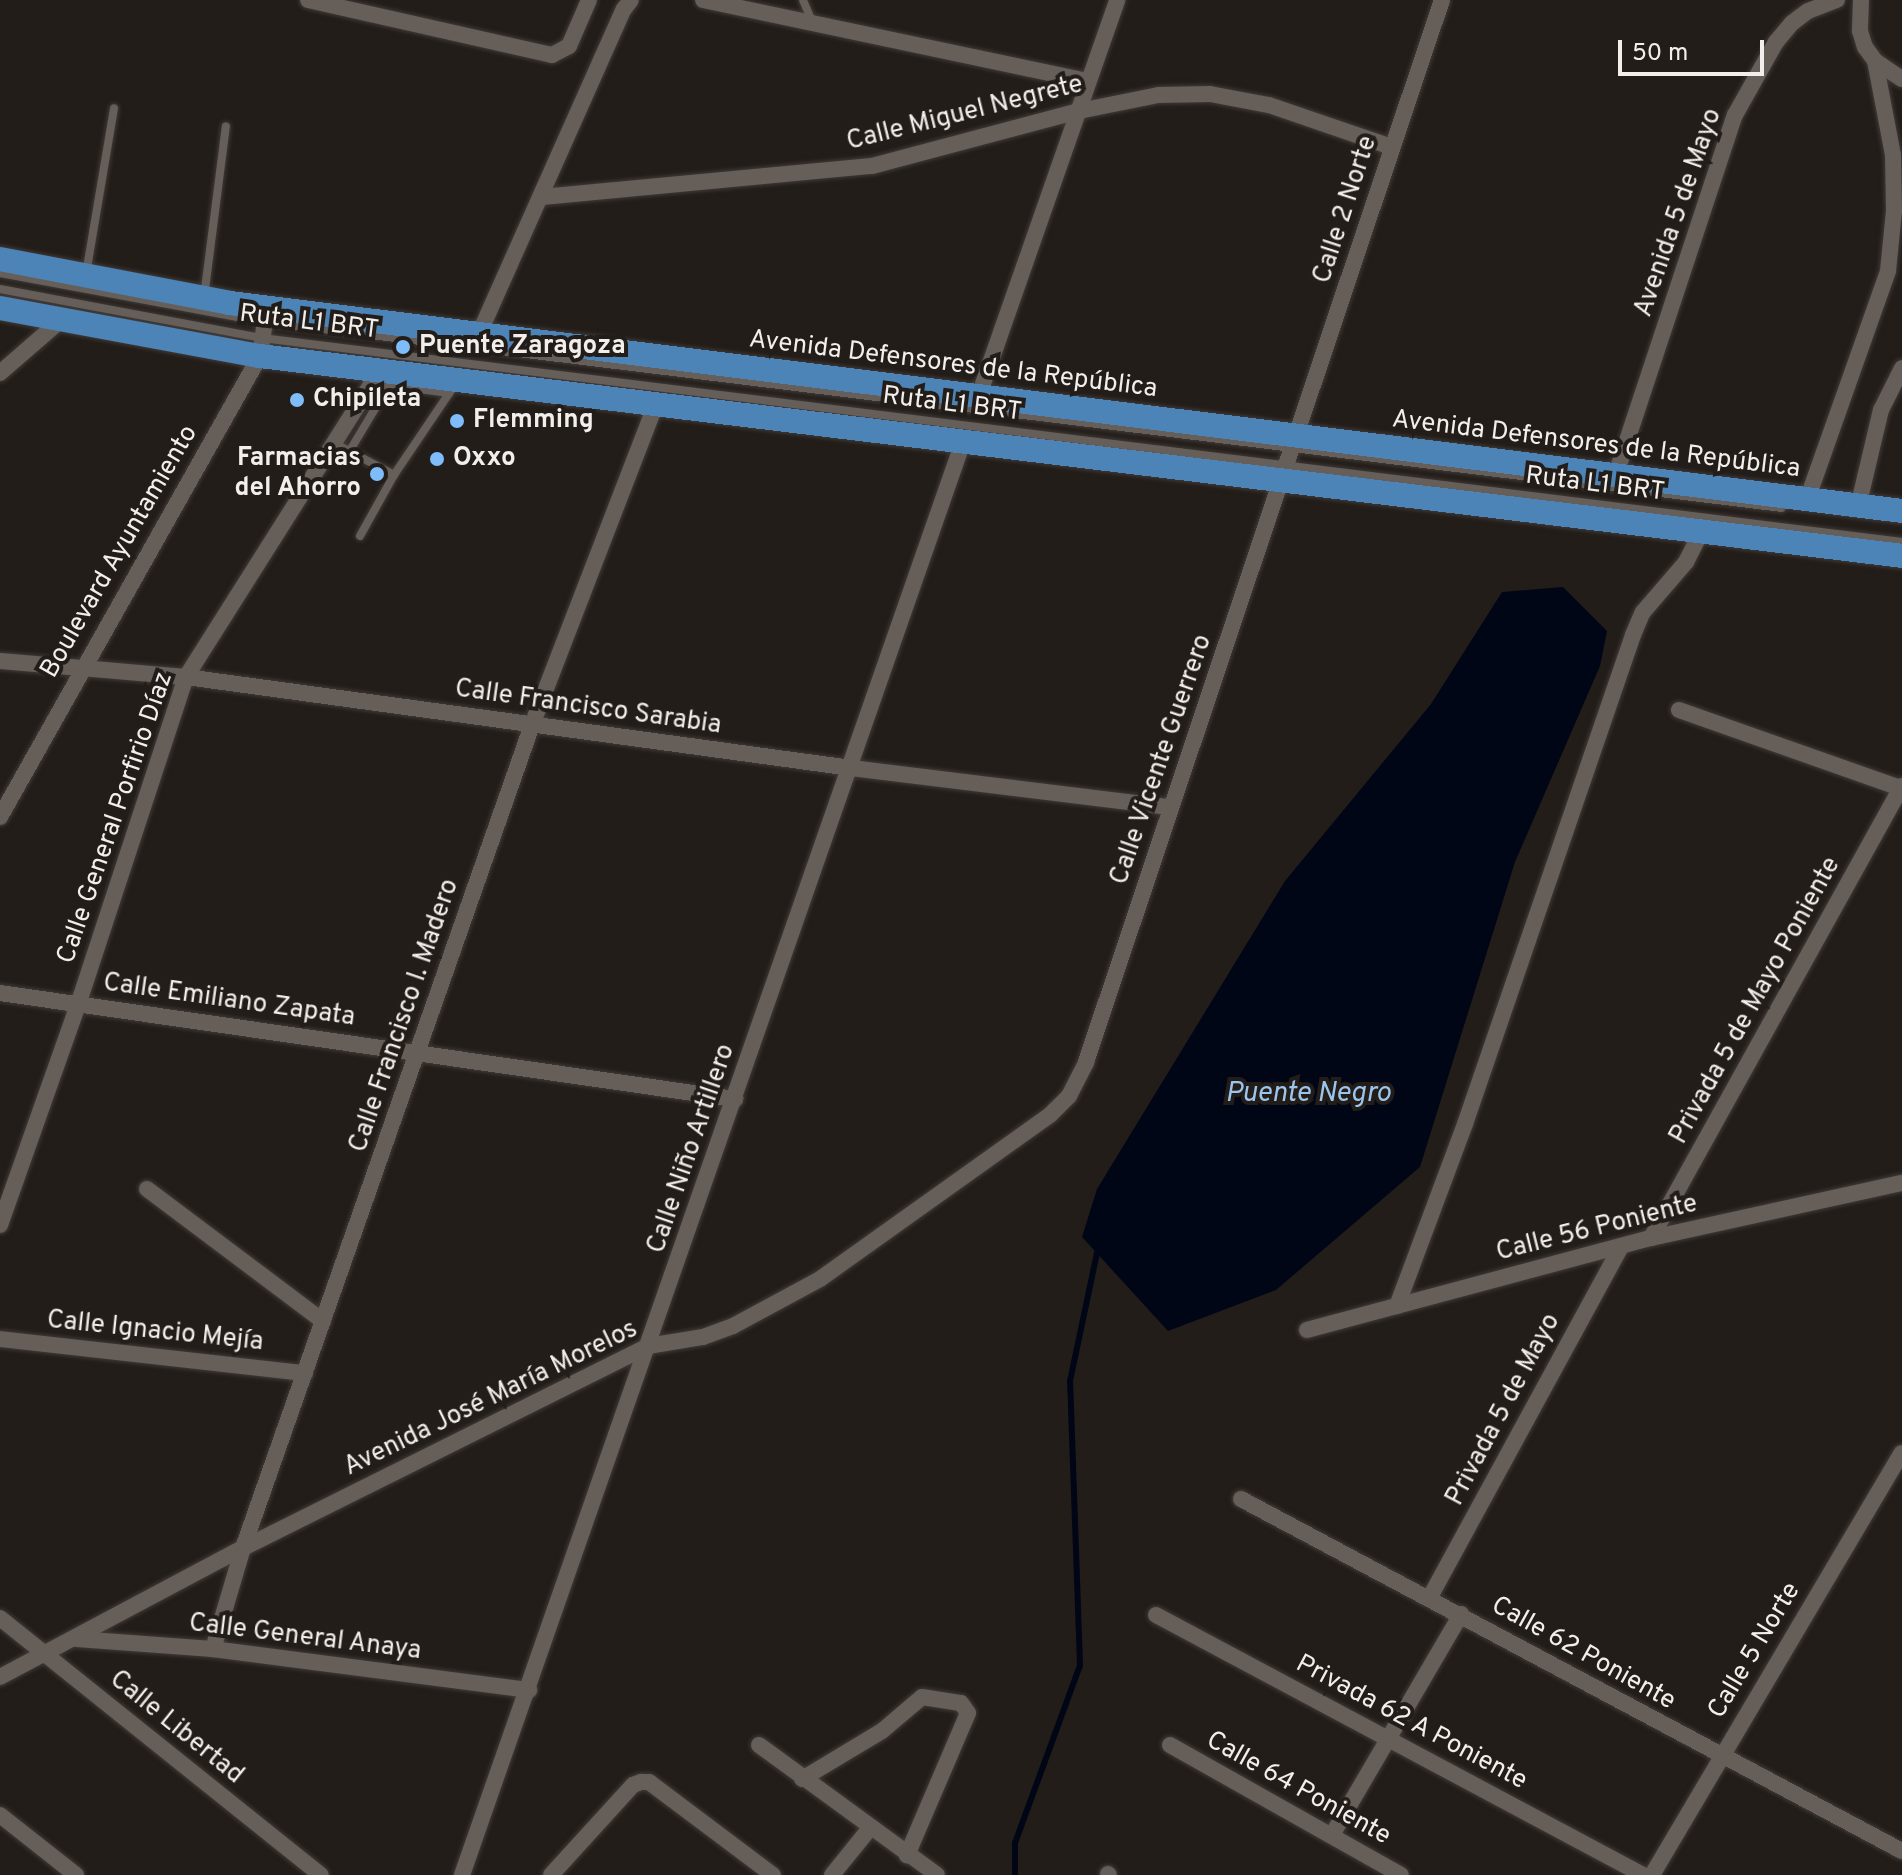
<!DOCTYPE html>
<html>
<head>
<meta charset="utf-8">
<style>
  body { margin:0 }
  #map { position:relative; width:1902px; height:1875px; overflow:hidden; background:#231d19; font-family:Overpass,sans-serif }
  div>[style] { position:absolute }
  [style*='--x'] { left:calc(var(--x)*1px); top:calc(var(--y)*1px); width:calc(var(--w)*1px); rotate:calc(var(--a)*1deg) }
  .water>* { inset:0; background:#000616 }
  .stream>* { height:6px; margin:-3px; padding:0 3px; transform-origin:3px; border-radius:3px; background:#000616 }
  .roads { filter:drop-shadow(0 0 2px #3f3a38) drop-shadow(0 0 2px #3f3a38) }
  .service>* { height:8px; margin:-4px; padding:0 4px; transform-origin:4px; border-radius:4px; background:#655e59 }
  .minor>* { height:16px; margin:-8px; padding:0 8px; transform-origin:8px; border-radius:8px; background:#655e59 }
  .primary>* { height:24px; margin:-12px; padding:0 12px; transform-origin:12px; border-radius:12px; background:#4c84b7 }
  .dots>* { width:22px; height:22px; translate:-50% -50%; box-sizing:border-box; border:4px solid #231d19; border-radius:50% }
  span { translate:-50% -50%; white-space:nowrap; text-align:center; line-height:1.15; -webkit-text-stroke:8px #231d19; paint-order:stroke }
  .street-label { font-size:26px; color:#f2eeeb }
  .poi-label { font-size:26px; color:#f2eeeb; font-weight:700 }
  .left { translate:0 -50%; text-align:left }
  .right { translate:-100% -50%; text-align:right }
  .water-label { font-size:28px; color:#9cc5ee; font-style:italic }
  .scale { position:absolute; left:1618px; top:40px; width:146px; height:36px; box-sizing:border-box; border:4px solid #f2eeeb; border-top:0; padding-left:10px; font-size:24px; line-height:28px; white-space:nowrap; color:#f2eeeb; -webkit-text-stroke:6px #231d19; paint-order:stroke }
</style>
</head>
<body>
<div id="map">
  <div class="water">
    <i style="clip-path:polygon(1563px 587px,1607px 631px,1600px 666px,1515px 862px,1420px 1167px,1276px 1290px,1168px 1331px,1082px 1237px,1097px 1189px,1285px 881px,1431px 704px,1502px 592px)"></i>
  </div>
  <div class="stream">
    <i style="--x:1015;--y:1875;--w:32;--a:-90"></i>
    <i style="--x:1015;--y:1843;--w:189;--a:-69.9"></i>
    <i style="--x:1080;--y:1665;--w:284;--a:-92"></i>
    <i style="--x:1070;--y:1381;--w:131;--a:-78.1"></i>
    <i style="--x:1097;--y:1253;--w:8;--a:-45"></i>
  </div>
  <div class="roads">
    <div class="service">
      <i style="--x:803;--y:0;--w:25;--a:67"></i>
      <i style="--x:0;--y:273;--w:269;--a:10.5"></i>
      <i style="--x:265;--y:322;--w:1528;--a:6.99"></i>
      <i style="--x:86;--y:274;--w:168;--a:-80.4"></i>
      <i style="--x:0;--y:289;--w:267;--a:10.6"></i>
      <i style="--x:262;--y:338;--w:1653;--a:7.09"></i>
      <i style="--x:204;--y:297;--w:172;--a:-82.7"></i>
      <i style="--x:372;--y:383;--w:78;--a:7.4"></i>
      <i style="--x:336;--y:444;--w:66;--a:28.1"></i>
      <i style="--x:394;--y:475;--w:111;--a:-56"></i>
      <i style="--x:349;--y:452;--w:87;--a:-59"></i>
      <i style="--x:360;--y:536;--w:70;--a:-60.9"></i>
    </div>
    <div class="minor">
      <i style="--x:308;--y:0;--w:250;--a:12.7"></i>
      <i style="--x:552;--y:55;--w:19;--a:-28"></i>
      <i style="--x:569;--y:46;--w:50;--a:-66.5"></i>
      <i style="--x:703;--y:0;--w:392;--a:11.9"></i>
      <i style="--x:1861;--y:0;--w:31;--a:92"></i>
      <i style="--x:1860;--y:31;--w:17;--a:73"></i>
      <i style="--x:1865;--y:47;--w:17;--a:54"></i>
      <i style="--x:1875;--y:61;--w:32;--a:34"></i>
      <i style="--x:542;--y:197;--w:331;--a:-5.4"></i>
      <i style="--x:872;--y:166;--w:214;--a:-14.9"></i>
      <i style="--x:1079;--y:111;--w:81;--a:-11.4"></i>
      <i style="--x:1158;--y:95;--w:52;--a:-1.1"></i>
      <i style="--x:1210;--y:94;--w:60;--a:10.6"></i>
      <i style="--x:1269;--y:105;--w:130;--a:18.9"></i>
      <i style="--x:479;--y:334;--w:356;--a:-66"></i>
      <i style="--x:624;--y:9;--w:11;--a:-52"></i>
      <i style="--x:0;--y:373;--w:81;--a:-41"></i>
      <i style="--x:979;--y:395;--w:418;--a:-70.7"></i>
      <i style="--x:1615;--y:477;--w:381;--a:-71.7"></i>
      <i style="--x:1735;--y:115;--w:84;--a:-60.7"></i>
      <i style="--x:1776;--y:42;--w:25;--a:-50"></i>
      <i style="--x:1792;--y:23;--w:20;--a:-37"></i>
      <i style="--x:1808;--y:11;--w:31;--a:-21"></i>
      <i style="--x:1807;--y:500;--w:243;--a:-70.5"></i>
      <i style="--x:1888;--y:271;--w:60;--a:-84.3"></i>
      <i style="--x:1894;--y:211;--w:56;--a:-91"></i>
      <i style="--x:1893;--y:155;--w:96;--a:-100.8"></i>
      <i style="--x:1858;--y:507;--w:100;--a:-76.7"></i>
      <i style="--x:1881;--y:410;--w:47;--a:-63.4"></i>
      <i style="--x:0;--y:661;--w:187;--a:4.9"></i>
      <i style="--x:186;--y:677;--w:671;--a:7.79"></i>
      <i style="--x:851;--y:768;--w:321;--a:7"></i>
      <i style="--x:1679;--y:710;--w:235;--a:19.4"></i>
      <i style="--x:0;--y:817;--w:529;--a:-60.58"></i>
      <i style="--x:260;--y:356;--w:49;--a:-81.9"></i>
      <i style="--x:0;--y:993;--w:743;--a:8.21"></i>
      <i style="--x:147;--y:1189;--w:220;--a:36.9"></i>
      <i style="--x:0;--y:1225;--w:237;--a:-70.5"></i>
      <i style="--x:79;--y:1002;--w:342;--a:-71.8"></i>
      <i style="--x:186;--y:677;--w:363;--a:-57.7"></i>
      <i style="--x:1651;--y:1238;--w:517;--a:-60.96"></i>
      <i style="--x:1397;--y:1306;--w:194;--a:-69.5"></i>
      <i style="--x:1465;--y:1124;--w:517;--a:-71.04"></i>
      <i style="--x:1633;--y:635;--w:25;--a:-67"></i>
      <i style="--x:1643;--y:612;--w:66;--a:-49.3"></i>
      <i style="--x:1686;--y:562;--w:33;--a:-63"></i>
      <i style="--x:1307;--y:1330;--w:356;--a:-15"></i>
      <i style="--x:1651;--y:1238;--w:257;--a:-12.4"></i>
      <i style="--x:0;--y:1339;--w:307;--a:6.4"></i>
      <i style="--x:1241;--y:1499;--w:749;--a:28.04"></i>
      <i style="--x:1430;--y:1597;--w:399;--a:-61.4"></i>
      <i style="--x:1156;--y:1615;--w:552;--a:28.1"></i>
      <i style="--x:0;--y:1618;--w:411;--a:38.7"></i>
      <i style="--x:77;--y:1639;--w:136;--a:4.2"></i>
      <i style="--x:213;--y:1649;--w:319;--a:7.4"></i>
      <i style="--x:213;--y:1649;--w:105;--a:-73.5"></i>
      <i style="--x:243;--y:1548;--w:872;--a:-70.65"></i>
      <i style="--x:532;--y:725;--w:344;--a:-68.9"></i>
      <i style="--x:0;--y:1677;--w:275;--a:-28"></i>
      <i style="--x:243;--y:1548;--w:453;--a:-26.5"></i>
      <i style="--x:648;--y:1346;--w:56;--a:-9.3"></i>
      <i style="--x:703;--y:1337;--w:32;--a:-20"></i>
      <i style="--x:733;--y:1326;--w:99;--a:-28.4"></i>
      <i style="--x:820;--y:1279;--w:282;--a:-35.5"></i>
      <i style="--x:1050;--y:1115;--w:27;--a:-45"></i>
      <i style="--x:1069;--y:1096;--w:38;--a:-63"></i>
      <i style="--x:1086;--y:1062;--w:1120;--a:-71.47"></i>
      <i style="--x:759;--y:1745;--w:220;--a:36.1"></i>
      <i style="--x:1170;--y:1745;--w:265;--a:29.4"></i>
      <i style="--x:802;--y:1779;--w:93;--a:-31"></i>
      <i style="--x:882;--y:1731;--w:52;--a:-40.4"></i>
      <i style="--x:922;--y:1697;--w:39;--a:9"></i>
      <i style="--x:961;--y:1703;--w:12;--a:55"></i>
      <i style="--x:968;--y:1713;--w:155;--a:113.2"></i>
      <i style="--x:0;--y:1815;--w:97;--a:38.3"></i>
      <i style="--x:1332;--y:1835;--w:256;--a:-59.7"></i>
      <i style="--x:1108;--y:1874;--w:1;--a:45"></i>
      <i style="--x:462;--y:1875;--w:1521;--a:-70.73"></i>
      <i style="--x:551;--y:1875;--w:122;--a:-47.7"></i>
      <i style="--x:633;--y:1785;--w:9;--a:-21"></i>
      <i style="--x:641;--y:1782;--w:8;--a:0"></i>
      <i style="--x:649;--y:1782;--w:155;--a:36.9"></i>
      <i style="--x:832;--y:1875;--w:60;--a:-51"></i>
      <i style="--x:1652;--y:1875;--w:490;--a:-59.4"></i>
    </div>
    <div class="primary">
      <i style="--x:0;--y:259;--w:234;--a:10.8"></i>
      <i style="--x:230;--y:303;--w:1685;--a:7.09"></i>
      <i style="--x:0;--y:308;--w:264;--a:10.5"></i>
      <i style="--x:260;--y:356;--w:1654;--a:6.94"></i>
    </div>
  </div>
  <div class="dots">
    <i style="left:403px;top:347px;background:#7fbdfa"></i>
    <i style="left:297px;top:400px;background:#7fbdfa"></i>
    <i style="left:457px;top:421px;background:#7fbdfa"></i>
    <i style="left:437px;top:459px;background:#7fbdfa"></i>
    <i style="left:377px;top:474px;background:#7fbdfa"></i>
  </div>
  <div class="street-label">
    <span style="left:965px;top:114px;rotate:-14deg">Calle Miguel Negrete</span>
    <span style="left:1346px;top:210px;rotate:-72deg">Calle 2 Norte</span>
    <span style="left:1679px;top:213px;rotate:-71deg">Avenida 5 de Mayo</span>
    <span style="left:309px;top:323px;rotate:7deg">Ruta L1 BRT</span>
    <span style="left:953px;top:365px;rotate:7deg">Avenida Defensores de la República</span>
    <span style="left:952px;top:405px;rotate:7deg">Ruta L1 BRT</span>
    <span style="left:1596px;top:445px;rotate:7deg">Avenida Defensores de la República</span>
    <span style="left:1595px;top:485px;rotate:7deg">Ruta L1 BRT</span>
    <span style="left:120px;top:552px;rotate:-60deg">Boulevard Ayuntamiento</span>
    <span style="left:588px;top:708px;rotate:8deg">Calle Francisco Sarabia</span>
    <span style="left:1162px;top:760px;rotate:-71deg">Calle Vicente Guerrero</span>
    <span style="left:116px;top:818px;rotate:-71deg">Calle General Porfirio Díaz</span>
    <span style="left:229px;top:1001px;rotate:8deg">Calle Emiliano Zapata</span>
    <span style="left:1756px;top:1001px;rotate:-61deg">Privada 5 de Mayo Poniente</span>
    <span style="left:405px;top:1016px;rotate:-71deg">Calle Francisco I. Madero</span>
    <span style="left:692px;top:1149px;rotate:-71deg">Calle Niño Artillero</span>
    <span style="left:1597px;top:1229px;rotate:-14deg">Calle 56 Poniente</span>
    <span style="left:155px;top:1332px;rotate:6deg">Calle Ignacio Mejía</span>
    <span style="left:491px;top:1399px;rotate:-26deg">Avenida José María Morelos</span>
    <span style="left:1504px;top:1410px;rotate:-62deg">Privada 5 de Mayo</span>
    <span style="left:305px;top:1638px;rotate:7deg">Calle General Anaya</span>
    <span style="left:1755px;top:1651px;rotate:-59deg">Calle 5 Norte</span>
    <span style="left:1583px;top:1654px;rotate:29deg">Calle 62 Poniente</span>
    <span style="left:1411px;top:1723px;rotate:28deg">Privada 62 A Poniente</span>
    <span style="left:176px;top:1728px;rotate:39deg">Calle Libertad</span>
    <span style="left:1298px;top:1789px;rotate:29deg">Calle 64 Poniente</span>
  </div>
  <div class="poi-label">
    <span class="left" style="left:419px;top:347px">Puente Zaragoza</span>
    <span class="left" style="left:313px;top:400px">Chipileta</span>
    <span class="left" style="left:473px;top:421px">Flemming</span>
    <span class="right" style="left:361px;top:474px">Farmacias<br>del Ahorro</span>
    <span class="left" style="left:453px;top:459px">Oxxo</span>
  </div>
  <div class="water-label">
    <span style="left:1308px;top:1094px">Puente Negro</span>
  </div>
  <div class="scale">50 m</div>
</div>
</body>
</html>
